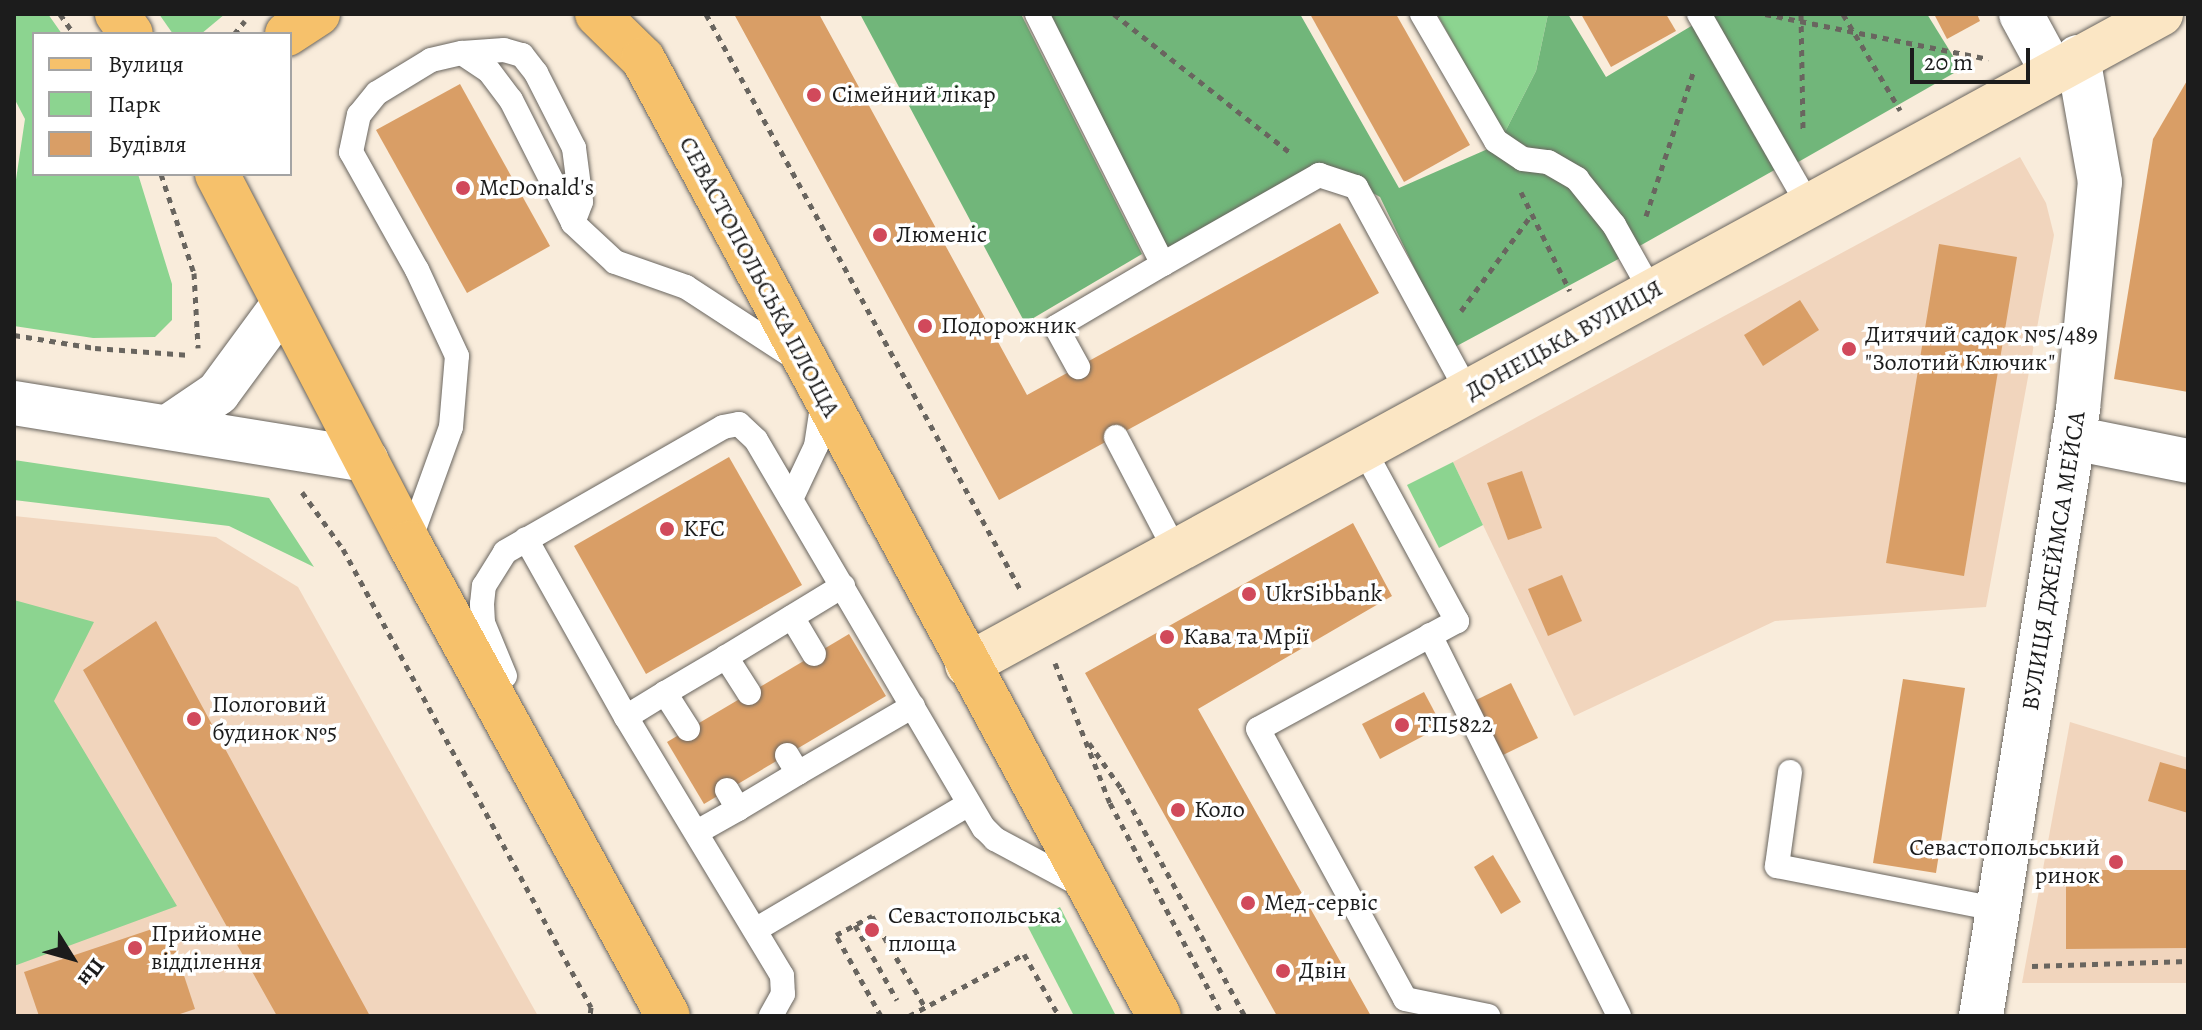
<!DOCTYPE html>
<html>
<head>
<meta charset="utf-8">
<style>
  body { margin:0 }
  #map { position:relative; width:2202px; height:1030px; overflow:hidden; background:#f9ecdb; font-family:Alegreya,serif }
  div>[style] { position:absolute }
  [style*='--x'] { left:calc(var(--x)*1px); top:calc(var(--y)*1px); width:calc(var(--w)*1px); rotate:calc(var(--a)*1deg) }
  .built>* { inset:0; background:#f1d5bd }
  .green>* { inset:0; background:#8cd490 }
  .forest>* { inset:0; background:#71b67a }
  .building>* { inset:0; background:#d99e66 }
  .path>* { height:5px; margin-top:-2.5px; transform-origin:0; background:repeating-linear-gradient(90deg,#69655f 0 6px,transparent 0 12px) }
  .roads { filter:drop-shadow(0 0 2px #69655f) drop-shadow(0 0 2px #69655f) }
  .lane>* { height:24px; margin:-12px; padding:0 12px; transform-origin:12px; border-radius:12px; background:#fff }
  .street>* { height:44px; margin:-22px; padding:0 22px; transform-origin:22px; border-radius:22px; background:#fff }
  .secondary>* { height:44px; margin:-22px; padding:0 22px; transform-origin:22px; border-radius:22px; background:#fbe6c4 }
  .primary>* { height:44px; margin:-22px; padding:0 22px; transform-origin:22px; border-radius:22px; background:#f6c16b }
  .dots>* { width:22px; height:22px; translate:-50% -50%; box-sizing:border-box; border:4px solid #fff; border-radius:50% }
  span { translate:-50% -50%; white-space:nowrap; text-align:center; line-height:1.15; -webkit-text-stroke:7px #fff; paint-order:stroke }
  .poi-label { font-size:24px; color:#1c1c1c }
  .left { translate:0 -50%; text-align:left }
  .right { translate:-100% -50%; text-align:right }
  .street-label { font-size:24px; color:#1c1c1c }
  .frame { position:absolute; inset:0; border:16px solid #1c1c1c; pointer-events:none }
  .legend { position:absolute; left:32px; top:32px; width:260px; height:144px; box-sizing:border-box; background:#fff; border:2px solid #a4a4a4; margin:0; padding:10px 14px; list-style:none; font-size:24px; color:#1c1c1c }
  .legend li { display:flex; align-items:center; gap:16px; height:40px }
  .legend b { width:40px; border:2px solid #a4a4a4 }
  .north { position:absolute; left:32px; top:918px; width:80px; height:80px; -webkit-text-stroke:6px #fff; paint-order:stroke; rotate:127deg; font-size:22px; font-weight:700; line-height:32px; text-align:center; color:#1c1c1c }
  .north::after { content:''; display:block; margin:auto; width:28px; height:36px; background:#1c1c1c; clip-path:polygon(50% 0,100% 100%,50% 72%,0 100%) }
  .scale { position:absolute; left:1910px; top:48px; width:120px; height:36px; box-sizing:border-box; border:4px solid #1c1c1c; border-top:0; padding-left:10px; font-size:24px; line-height:28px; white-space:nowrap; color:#1c1c1c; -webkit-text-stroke:6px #fff; paint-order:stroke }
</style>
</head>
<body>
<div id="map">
  <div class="built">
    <i style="clip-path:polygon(2020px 157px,2046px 203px,2054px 235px,1986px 607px,1775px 621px,1574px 716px,1453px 462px)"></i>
    <i style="clip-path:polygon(14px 516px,216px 537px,298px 587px,538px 1016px,14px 1016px)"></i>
    <i style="clip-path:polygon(2070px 722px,2188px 758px,2188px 983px,2022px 983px)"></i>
  </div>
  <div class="green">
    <i style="clip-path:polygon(14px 14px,48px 14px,62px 34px,34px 34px,34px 174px,138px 174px,172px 284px,172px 320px,155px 337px,93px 338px,14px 326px,14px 193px,25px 119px,14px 98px)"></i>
    <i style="clip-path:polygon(159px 14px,225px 14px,201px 34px,173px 34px)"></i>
    <i style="clip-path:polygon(1437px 14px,1548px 14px,1536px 71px,1504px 134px)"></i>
    <i style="clip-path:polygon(14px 460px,269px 498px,314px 567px,229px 526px,14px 500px)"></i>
    <i style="clip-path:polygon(1453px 462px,1483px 525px,1439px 548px,1407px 485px)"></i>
    <i style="clip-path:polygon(14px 600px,94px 622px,54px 701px,177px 906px,14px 966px)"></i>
    <i style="clip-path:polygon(1060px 907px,1116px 1016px,1074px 1016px,1027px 925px)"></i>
  </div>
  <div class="forest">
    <i style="clip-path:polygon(860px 14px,1021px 14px,1142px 254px,1025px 323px)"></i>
    <i style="clip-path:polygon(1048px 14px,1300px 14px,1399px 188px,1490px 148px,1544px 167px,1567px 184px,1624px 256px,1453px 348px,1380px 197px,1326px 167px,1168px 248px)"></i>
    <i style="clip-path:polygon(1548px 14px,1568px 14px,1606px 77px,1693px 25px,1778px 168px,1636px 248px,1585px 171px,1555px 152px,1529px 148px,1504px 134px,1536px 71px)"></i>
    <i style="clip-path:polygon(1706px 14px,1927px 14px,1961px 69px,1793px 165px)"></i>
  </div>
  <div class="building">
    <i style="clip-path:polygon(734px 14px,819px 14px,1027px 395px,1340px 223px,1379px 293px,999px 500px)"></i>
    <i style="clip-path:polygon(1310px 14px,1396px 14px,1470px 145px,1404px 182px)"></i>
    <i style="clip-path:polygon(1581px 14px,1666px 14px,1676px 31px,1611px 67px)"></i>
    <i style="clip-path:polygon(1934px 14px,1977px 14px,1980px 21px,1947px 39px)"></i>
    <i style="clip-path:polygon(2188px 79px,2188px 392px,2114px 379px,2153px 139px)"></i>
    <i style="clip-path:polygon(460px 84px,550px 246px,467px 293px,376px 130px)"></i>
    <i style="clip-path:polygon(1939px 244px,2017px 257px,1964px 576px,1886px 563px)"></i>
    <i style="clip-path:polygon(1800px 300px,1819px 330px,1763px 366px,1744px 335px)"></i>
    <i style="clip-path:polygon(729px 457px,802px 585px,646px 674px,574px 546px)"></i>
    <i style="clip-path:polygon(1522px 471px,1542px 528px,1508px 540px,1487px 483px)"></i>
    <i style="clip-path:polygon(1353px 523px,1392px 596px,1198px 709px,1371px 1016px,1277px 1016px,1085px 673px)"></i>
    <i style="clip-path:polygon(1562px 575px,1582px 621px,1548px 636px,1528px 589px)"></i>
    <i style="clip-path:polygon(156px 621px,322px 928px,370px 1016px,277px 1016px,83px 670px)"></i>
    <i style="clip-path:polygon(849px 634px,886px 696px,704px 804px,667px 742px)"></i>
    <i style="clip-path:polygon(1903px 679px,1965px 688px,1936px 873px,1873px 863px)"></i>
    <i style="clip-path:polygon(1511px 683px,1538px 738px,1503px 755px,1476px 700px)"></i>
    <i style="clip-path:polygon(1424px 692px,1442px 726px,1380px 759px,1362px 724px)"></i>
    <i style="clip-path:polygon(2160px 762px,2188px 770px,2188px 813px,2148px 801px)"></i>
    <i style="clip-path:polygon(1493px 855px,1521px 902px,1501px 914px,1474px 867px)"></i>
    <i style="clip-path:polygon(2066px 870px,2188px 870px,2188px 948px,2066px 949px)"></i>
    <i style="clip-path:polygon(167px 924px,195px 1009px,174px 1016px,39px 1016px,24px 972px)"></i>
  </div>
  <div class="path">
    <i style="--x:60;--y:14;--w:24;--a:55"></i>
    <i style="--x:706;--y:14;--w:655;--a:61.36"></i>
    <i style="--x:1114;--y:14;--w:226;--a:38.2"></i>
    <i style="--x:1765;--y:14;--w:228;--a:11.4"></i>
    <i style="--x:1801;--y:14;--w:115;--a:89"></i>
    <i style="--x:1843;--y:14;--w:112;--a:59.3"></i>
    <i style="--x:234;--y:34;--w:17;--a:-50"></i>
    <i style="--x:161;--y:174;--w:104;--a:71.6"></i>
    <i style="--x:194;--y:273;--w:75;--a:86.9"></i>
    <i style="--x:1521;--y:192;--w:110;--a:63.7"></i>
    <i style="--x:1646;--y:216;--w:154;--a:-71.8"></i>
    <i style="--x:1461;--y:311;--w:120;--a:-53.8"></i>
    <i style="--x:14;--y:335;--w:82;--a:9.1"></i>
    <i style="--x:95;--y:348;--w:95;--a:4.2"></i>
    <i style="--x:302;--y:492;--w:70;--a:54.3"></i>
    <i style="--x:343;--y:549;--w:521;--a:61.57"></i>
    <i style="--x:591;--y:1007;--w:9;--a:96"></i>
    <i style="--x:1055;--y:663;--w:150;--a:68.6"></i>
    <i style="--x:1110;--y:803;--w:241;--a:62.1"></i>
    <i style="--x:1089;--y:743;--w:55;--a:54.6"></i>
    <i style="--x:1121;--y:788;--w:260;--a:61.5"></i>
    <i style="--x:855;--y:925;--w:86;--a:60.8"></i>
    <i style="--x:2032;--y:966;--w:156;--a:-1.8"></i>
    <i style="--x:881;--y:1016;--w:93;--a:-119.1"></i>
    <i style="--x:836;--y:935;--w:41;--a:-27.8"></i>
    <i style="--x:872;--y:916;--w:105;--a:59.8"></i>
    <i style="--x:909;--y:1016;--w:131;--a:-28.3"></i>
    <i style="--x:1024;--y:954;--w:71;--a:60.6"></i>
  </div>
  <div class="roads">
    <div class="lane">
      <i style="--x:1037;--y:14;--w:280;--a:63.3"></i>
      <i style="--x:1163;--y:264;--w:124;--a:149.5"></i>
      <i style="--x:1056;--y:327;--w:46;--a:61.2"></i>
      <i style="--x:1422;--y:14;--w:147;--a:59.8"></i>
      <i style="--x:1496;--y:141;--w:32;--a:34"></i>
      <i style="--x:1523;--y:159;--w:25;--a:7"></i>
      <i style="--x:1548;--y:162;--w:34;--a:30"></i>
      <i style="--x:1577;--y:179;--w:59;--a:51.2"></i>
      <i style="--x:1614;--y:225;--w:76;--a:60.7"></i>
      <i style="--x:1699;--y:14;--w:219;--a:60.2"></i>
      <i style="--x:462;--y:53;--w:42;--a:-4.1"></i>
      <i style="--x:504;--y:50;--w:19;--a:16"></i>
      <i style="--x:522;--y:55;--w:23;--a:52"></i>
      <i style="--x:536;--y:73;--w:84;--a:63.1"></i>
      <i style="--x:574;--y:148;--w:54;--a:82.6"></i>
      <i style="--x:581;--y:202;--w:22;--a:111"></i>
      <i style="--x:1163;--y:264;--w:180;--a:-29.7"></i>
      <i style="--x:1319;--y:175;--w:39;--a:18"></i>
      <i style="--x:1356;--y:187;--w:234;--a:61.4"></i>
      <i style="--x:1116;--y:437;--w:130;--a:62.4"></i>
      <i style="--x:1364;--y:450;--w:195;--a:61.5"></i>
      <i style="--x:1457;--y:621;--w:226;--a:151.5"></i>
      <i style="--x:1258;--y:729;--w:307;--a:61.4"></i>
      <i style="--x:1405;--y:999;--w:85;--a:11.6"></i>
      <i style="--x:791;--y:499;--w:59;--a:-64.7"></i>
      <i style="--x:816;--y:446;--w:47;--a:-81.3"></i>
      <i style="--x:526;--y:539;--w:204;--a:60.7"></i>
      <i style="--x:626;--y:717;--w:46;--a:-31.6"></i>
      <i style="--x:409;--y:543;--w:123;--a:-70.1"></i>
      <i style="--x:451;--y:427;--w:71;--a:-85.2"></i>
      <i style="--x:457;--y:356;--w:95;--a:-114.9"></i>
      <i style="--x:417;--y:270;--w:135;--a:-119.2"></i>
      <i style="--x:351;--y:152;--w:38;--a:-78"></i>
      <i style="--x:359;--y:115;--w:28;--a:-51"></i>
      <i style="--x:377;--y:93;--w:63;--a:-31.4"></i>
      <i style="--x:431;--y:60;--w:32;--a:-13"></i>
      <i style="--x:462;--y:53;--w:32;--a:34"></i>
      <i style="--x:489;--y:71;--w:36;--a:53"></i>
      <i style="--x:511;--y:100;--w:138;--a:63.2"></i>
      <i style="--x:573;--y:223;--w:57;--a:42.9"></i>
      <i style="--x:615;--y:262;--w:75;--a:19.4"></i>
      <i style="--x:686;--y:287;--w:130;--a:33.1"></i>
      <i style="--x:792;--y:617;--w:43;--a:59.3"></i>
      <i style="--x:1430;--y:635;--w:425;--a:63.6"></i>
      <i style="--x:505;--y:676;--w:57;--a:-112.5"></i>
      <i style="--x:483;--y:623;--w:19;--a:-93"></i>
      <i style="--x:482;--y:604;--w:18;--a:-84"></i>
      <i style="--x:484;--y:586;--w:40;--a:-58"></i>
      <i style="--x:505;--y:552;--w:251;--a:-29.8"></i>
      <i style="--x:723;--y:427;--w:16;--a:-11"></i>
      <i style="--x:739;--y:424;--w:23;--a:43"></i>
      <i style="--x:756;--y:440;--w:450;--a:59.6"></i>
      <i style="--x:984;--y:828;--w:16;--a:45"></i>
      <i style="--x:995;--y:839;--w:95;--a:28.2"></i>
      <i style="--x:749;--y:693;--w:43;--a:-122.6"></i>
      <i style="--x:726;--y:657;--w:137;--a:-31.3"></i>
      <i style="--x:626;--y:717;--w:302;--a:58.9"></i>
      <i style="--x:782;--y:976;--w:18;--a:87"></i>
      <i style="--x:783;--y:994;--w:25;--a:119"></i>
      <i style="--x:688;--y:729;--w:43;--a:-122.6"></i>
      <i style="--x:665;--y:693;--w:71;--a:-30.5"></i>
      <i style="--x:787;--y:755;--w:21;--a:59"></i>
      <i style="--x:798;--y:773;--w:133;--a:-30.2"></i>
      <i style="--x:1790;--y:772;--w:95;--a:97.9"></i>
      <i style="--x:1777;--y:866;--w:228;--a:11.1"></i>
      <i style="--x:727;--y:790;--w:22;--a:60"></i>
      <i style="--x:738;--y:809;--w:70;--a:-31"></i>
      <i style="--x:697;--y:832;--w:47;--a:-29.3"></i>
      <i style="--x:755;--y:930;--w:248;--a:-30.5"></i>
    </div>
    <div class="street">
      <i style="--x:2021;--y:14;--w:65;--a:61.5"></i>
      <i style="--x:14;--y:403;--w:357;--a:9.2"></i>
      <i style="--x:171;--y:425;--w:57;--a:-34.2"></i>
      <i style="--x:218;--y:393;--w:108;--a:-53.7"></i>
      <i style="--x:2073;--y:438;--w:117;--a:11.3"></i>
      <i style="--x:1981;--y:1016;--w:615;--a:-80.92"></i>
      <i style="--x:2078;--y:409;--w:228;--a:-84.5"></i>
      <i style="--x:2100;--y:182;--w:127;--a:-100"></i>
    </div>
    <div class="secondary">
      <i style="--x:967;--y:665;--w:1360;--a:-28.6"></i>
    </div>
    <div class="primary">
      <i style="--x:117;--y:14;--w:24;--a:55"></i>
      <i style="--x:597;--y:14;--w:64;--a:44.4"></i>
      <i style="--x:643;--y:59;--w:1087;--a:61.67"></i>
      <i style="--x:287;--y:34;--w:37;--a:-33"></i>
      <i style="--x:217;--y:174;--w:416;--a:62.5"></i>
      <i style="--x:409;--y:543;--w:539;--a:61.3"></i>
    </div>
  </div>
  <div class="dots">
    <i style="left:814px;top:95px;background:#d1495b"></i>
    <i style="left:463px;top:188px;background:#d1495b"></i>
    <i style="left:880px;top:235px;background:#d1495b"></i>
    <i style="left:925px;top:326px;background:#d1495b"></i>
    <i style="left:1849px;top:349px;background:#d1495b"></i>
    <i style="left:667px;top:529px;background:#d1495b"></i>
    <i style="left:1249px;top:594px;background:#d1495b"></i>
    <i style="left:1167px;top:637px;background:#d1495b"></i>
    <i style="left:194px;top:719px;background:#d1495b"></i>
    <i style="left:1402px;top:725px;background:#d1495b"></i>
    <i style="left:1178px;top:810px;background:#d1495b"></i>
    <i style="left:2116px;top:862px;background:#d1495b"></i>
    <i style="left:1248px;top:903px;background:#d1495b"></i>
    <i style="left:872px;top:930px;background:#d1495b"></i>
    <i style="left:135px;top:948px;background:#d1495b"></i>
    <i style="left:1283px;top:971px;background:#d1495b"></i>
  </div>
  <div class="poi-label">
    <span class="left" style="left:832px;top:95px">Сімейний лікар</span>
    <span class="left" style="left:479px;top:188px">McDonald's</span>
    <span class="left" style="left:896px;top:235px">Люменіс</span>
    <span class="left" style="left:941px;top:326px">Подорожник</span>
    <span class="left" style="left:1865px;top:349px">Дитячий садок №5/489<br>"Золотий Ключик"</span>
    <span class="left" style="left:683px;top:529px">KFC</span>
    <span class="left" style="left:1265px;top:594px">UkrSibbank</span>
    <span class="left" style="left:1183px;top:637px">Кава та Мрії</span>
    <span class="left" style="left:212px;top:719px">Пологовий<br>будинок №5</span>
    <span class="left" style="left:1418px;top:725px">ТП5822</span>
    <span class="left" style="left:1194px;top:810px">Коло</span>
    <span class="right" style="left:2100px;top:862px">Севастопольський<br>ринок</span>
    <span class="left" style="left:1264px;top:903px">Мед-сервіс</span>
    <span class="left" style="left:888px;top:930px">Севастопольська<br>площа</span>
    <span class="left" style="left:151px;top:948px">Прийомне<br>відділення</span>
    <span class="left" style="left:1299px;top:971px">Двін</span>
  </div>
  <div class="street-label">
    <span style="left:759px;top:277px;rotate:62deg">СЕВАСТОПОЛЬСЬКА ПЛОЩА</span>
    <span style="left:1564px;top:340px;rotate:-29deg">ДОНЕЦЬКА ВУЛИЦЯ</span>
    <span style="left:2054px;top:561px;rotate:-81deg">ВУЛИЦЯ ДЖЕЙМСА МЕЙСА</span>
  </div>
  <div class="frame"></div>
  <ul class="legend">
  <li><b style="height:10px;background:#f6c16b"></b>Вулиця</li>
  <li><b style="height:22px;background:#8cd490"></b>Парк</li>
  <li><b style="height:22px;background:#d99e66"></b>Будівля</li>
  </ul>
  <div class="north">Пн</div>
  <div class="scale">20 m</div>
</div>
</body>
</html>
